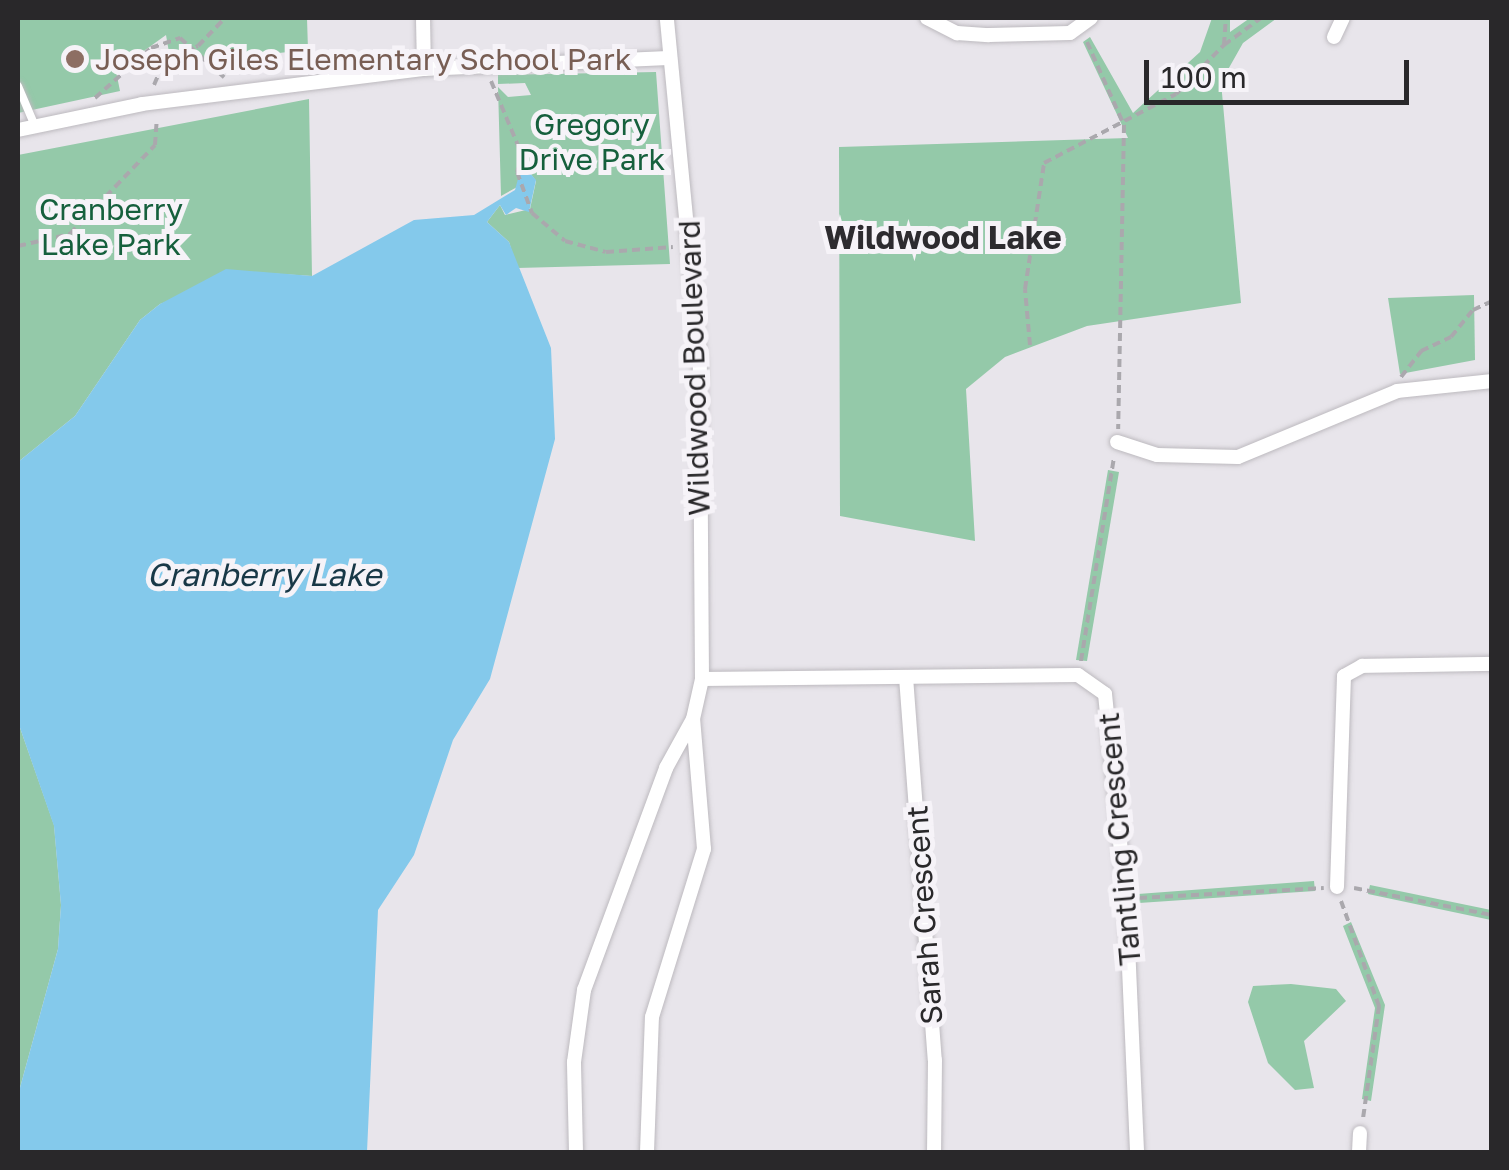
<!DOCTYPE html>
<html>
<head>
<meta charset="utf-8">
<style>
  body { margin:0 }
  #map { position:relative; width:1509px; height:1170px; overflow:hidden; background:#e8e5eb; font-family:"Golos Text",sans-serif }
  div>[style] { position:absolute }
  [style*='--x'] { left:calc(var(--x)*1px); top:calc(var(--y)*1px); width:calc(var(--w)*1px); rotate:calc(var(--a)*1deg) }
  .green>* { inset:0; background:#94c9a9 }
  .water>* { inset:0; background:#84c9eb }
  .path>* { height:4px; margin-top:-2px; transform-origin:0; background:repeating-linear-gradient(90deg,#aaa8ad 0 8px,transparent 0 13px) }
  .roads { filter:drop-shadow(0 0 2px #bdbabf) drop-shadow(0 0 2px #bdbabf) }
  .service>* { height:8px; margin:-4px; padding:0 4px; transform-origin:4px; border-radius:4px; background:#fff }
  .minor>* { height:14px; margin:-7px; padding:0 7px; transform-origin:7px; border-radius:7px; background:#fff }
  .dots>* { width:28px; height:28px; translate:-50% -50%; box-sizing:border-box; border:5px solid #f6f3f8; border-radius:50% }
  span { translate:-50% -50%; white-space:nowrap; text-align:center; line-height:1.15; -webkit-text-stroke:10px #f6f3f8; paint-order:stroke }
  .education-label { font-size:30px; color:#785e54 }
  .left { translate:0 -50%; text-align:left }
  .park-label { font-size:30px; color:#16603d }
  .street-label { font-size:30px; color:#29282a }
  .neighbourhood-label { font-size:32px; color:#2d2b2f; font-weight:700 }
  .water-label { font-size:32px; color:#183847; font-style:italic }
  .frame { position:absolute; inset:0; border:20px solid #29282a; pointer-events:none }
  .scale { position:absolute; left:1144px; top:60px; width:265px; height:45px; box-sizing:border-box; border:5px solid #29282a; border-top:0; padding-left:12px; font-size:30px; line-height:35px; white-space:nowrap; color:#29282a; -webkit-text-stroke:8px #f6f3f8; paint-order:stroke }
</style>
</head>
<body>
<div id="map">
  <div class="green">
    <i style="clip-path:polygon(18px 18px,307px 18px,308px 50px,171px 64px,166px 35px,116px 71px,120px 91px,18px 113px)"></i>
    <i style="clip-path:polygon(1212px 18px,1230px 18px,1230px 32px,1250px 18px,1277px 18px,1243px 43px,1221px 82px,1241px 303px,1087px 326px,1005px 357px,966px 389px,975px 541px,840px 516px,839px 147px,1128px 138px,1083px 42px,1090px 37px,1133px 113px,1200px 52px)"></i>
    <i style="clip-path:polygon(656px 72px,670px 264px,517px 268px,509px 242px,487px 222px,500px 205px,505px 215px,530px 209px,536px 181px,524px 165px,519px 186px,501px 196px,498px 87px,508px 97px,531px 95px,525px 83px,498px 84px,498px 75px)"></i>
    <i style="clip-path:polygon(309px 99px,312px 276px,249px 272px,160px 304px,140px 320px,75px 416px,18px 462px,18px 155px)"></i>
    <i style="clip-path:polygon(1474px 295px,1475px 360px,1400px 374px,1388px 298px)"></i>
    <i style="clip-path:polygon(1108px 470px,1119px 472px,1087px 661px,1076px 660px)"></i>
    <i style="clip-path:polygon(18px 722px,54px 825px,61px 905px,58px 949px,18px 1095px)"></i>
    <i style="clip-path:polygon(1314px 881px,1315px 891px,1139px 903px,1138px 894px)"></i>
    <i style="clip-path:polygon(1370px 885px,1491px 910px,1491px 920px,1368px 894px)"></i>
    <i style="clip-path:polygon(1351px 922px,1385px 1005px,1371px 1101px,1362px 1099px,1375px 1008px,1343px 926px)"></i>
    <i style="clip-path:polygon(1291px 984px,1336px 989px,1346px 1001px,1304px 1041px,1314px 1088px,1295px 1090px,1268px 1063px,1248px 1002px,1253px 986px)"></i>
  </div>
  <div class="water">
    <i style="clip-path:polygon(522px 164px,536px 180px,529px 212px,516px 208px,506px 215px,500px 205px,487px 222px,509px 242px,551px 348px,555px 439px,490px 679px,453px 740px,414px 855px,378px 910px,367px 1152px,18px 1152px,18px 1095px,58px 949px,61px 905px,54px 826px,18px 722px,18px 462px,75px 416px,140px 320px,160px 304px,226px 269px,312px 276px,414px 220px,474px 215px,515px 190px)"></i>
  </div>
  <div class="path">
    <i style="--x:1087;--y:42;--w:91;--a:66"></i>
    <i style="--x:1124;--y:125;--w:304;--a:91.1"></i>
    <i style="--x:1224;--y:45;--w:46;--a:-36.1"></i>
    <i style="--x:491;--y:81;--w:80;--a:67.3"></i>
    <i style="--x:522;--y:155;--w:18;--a:106"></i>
    <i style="--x:517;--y:172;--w:44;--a:69.9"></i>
    <i style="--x:532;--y:213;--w:43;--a:40.3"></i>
    <i style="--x:565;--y:241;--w:42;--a:15"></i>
    <i style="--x:606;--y:252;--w:67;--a:-4.3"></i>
    <i style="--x:154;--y:85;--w:21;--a:-67"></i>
    <i style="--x:162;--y:66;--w:41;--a:-29.1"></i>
    <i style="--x:198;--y:46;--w:39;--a:-46"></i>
    <i style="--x:95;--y:98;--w:75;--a:-41.8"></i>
    <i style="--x:151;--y:48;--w:31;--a:-19"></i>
    <i style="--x:180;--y:38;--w:59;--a:41.6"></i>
    <i style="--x:18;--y:246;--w:53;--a:-13"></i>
    <i style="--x:70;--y:234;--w:123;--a:-46.3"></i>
    <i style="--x:155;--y:145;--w:26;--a:-86"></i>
    <i style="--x:1030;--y:345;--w:56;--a:-95.1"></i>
    <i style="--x:1025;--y:289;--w:127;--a:-81.4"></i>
    <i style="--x:1044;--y:163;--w:149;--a:-27.6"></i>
    <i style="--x:1176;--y:94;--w:69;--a:-45.6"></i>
    <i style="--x:1224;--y:45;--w:27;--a:-86"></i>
    <i style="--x:1401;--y:377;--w:33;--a:-52"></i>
    <i style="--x:1421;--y:351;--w:33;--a:-25"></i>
    <i style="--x:1451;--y:337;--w:35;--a:-51"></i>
    <i style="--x:1473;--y:310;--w:21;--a:-25"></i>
    <i style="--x:1081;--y:661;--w:206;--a:-80.8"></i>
    <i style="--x:1354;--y:888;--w:141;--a:11.1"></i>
    <i style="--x:1139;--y:898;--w:185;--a:-3.1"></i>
    <i style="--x:1341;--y:901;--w:112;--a:70.1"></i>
    <i style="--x:1379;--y:1006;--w:114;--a:98.1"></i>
  </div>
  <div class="roads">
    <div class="service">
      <i style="--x:18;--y:86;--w:43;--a:67"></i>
    </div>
    <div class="minor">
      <i style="--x:423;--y:18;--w:51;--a:88.9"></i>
      <i style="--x:927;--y:18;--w:34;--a:27"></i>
      <i style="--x:957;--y:33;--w:32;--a:4"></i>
      <i style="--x:989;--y:35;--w:81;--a:-1.4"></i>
      <i style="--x:1070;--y:33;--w:26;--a:-36"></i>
      <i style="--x:1334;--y:37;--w:21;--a:-65"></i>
      <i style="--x:18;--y:130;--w:127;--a:-11.8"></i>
      <i style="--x:142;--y:104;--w:284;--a:-7.1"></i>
      <i style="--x:424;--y:69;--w:243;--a:-2.6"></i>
      <i style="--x:1117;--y:442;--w:42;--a:18"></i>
      <i style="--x:1157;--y:455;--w:81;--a:1.4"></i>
      <i style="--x:1238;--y:457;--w:172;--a:-22.5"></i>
      <i style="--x:1397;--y:391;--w:96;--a:-6"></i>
      <i style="--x:906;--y:677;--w:384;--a:85.7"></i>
      <i style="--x:935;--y:1060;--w:92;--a:90.6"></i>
      <i style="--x:702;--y:679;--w:376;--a:-0.6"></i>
      <i style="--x:1078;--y:675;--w:33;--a:35"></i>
      <i style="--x:1105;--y:694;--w:206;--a:84.2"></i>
      <i style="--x:1126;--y:899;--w:253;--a:87.5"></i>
      <i style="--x:1337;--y:887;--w:211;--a:-88.1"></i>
      <i style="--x:1344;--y:676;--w:21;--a:-29"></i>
      <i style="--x:1362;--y:666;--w:130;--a:-0.9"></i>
      <i style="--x:576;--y:1152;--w:90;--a:-91.3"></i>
      <i style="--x:574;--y:1062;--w:73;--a:-82.1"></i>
      <i style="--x:584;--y:990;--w:237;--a:-69.7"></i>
      <i style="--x:666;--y:768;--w:56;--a:-61.1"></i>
      <i style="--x:693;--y:719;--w:41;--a:-77.3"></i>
      <i style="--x:702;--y:679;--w:316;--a:-90.4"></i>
      <i style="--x:700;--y:363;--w:347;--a:-95.5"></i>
      <i style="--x:647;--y:1152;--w:135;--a:-87.9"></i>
      <i style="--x:652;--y:1017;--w:176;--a:-72.8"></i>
      <i style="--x:704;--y:849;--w:130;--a:-94.8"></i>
      <i style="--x:1359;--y:1152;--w:19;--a:-87"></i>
    </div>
  </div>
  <div class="dots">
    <i style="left:75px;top:59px;background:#8d6e63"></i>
  </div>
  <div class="education-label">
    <span class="left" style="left:95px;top:59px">Joseph Giles Elementary School Park</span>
  </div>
  <div class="park-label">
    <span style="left:592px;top:141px">Gregory<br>Drive Park</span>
    <span style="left:111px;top:226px">Cranberry<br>Lake Park</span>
  </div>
  <div class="street-label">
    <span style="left:694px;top:368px;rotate:-92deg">Wildwood Boulevard</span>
    <span style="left:1119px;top:839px;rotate:-95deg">Tantling Crescent</span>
    <span style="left:924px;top:915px;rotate:-94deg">Sarah Crescent</span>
  </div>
  <div class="neighbourhood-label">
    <span style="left:943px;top:237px">Wildwood Lake</span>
  </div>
  <div class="water-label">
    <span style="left:264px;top:574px">Cranberry Lake</span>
  </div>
  <div class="frame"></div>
  <div class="scale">100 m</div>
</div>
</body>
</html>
